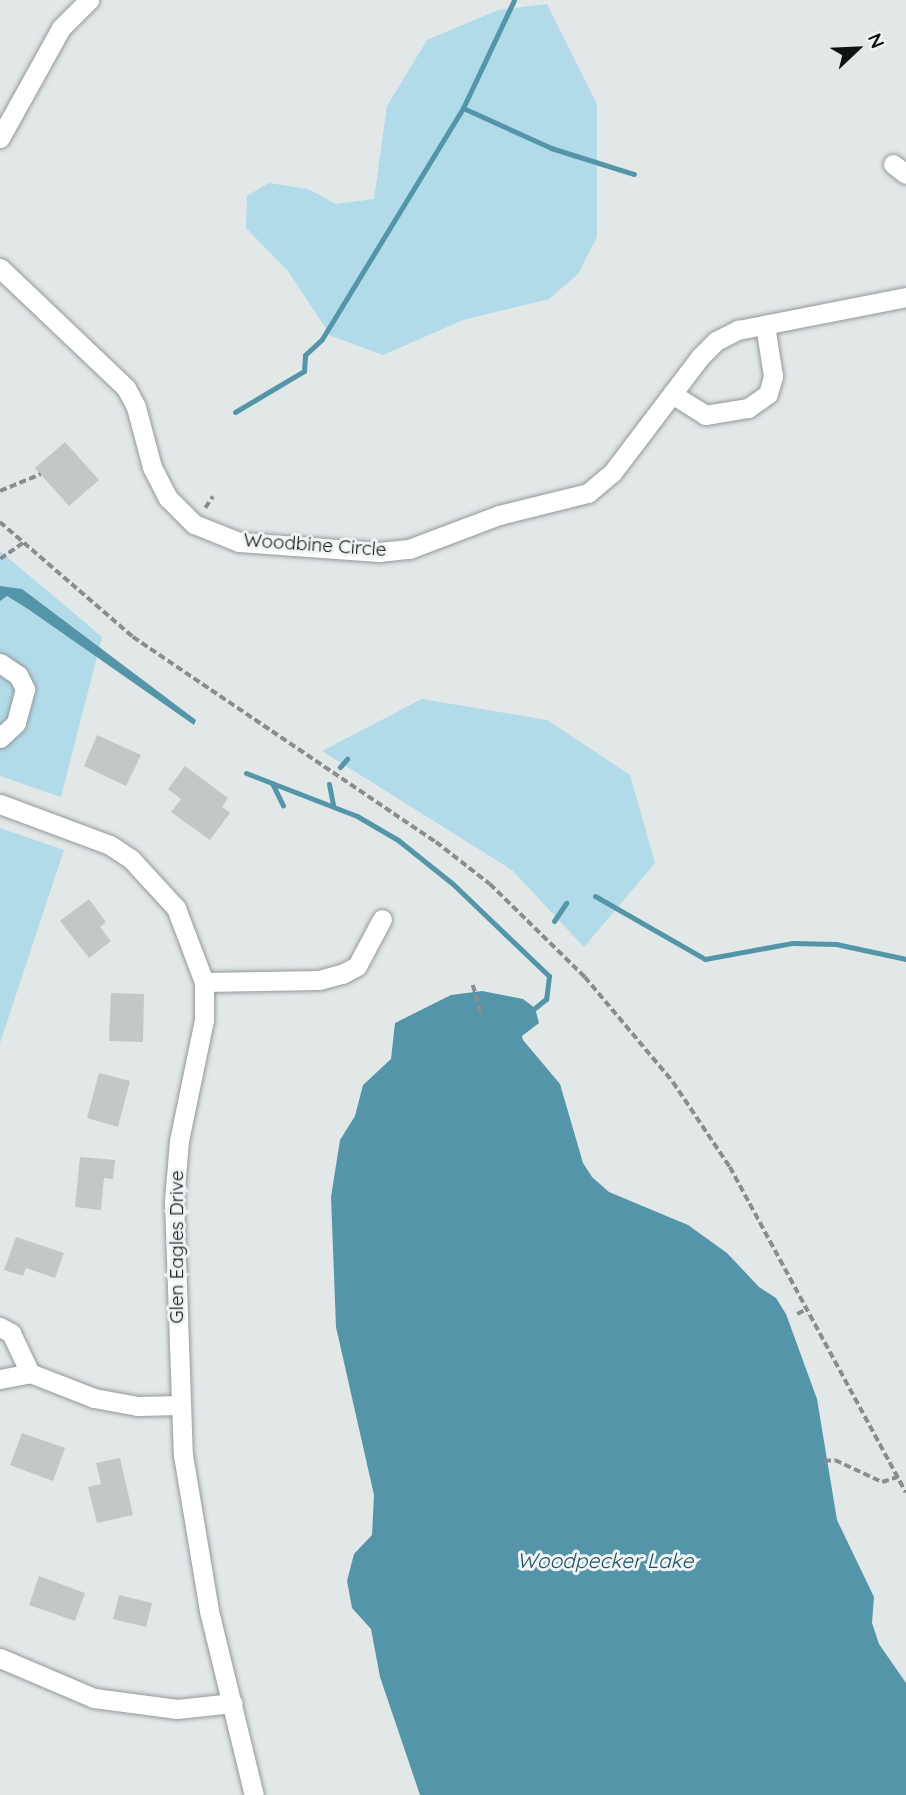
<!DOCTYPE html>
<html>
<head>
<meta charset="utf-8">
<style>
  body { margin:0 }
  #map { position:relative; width:906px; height:1795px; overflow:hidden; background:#e2e7e8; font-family:Quicksand,sans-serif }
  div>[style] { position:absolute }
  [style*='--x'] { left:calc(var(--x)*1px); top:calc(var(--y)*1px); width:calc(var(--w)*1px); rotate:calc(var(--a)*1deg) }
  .green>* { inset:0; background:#b2dbe9 }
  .water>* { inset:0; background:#5595a9 }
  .stream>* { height:5px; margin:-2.5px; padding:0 2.5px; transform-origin:2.5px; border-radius:2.5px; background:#5595a9 }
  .building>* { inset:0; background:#c3c7c8 }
  .path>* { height:3.5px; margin-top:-1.75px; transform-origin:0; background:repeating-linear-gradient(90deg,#8a8d8e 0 7px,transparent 0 10.5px) }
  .roads { filter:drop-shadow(0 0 2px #949899) drop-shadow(0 0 2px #949899) }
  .minor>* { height:19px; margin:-9.5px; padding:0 9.5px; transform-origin:9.5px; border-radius:9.5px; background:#fff }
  span { translate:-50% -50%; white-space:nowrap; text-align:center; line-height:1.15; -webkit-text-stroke:6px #f0f4f5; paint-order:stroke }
  .street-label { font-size:19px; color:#101112 }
  .water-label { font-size:21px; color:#1c5261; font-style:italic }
  .north { position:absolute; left:822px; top:14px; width:70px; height:70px; -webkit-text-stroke:5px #f0f4f5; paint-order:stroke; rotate:67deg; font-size:19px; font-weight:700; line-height:28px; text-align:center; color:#101112 }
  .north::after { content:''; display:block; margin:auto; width:24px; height:32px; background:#101112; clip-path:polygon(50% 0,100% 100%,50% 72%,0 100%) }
</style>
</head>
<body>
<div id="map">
  <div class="green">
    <i style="clip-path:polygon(547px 4px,597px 104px,597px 237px,578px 274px,549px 299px,463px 320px,383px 355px,331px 336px,288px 271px,246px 228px,247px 196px,269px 183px,308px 189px,336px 204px,374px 199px,387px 106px,427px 40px,498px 10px)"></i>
    <i style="clip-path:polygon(0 551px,102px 637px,61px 797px,0 776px)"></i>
    <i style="clip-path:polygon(422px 699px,547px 720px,630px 775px,655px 863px,584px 947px,512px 870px,322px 751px)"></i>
    <i style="clip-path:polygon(0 828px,64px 850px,0 1043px)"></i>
  </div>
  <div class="water">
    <i style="clip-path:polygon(0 586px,22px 589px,196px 720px,194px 725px,28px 609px,7px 596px,0 601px)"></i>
    <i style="clip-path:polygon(482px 991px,523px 999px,535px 1008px,539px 1023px,522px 1036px,523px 1040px,560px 1084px,583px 1163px,592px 1177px,609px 1192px,688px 1225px,727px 1253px,759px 1287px,776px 1298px,786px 1314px,817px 1399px,837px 1520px,874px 1597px,872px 1623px,879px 1644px,906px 1683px,906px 1795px,420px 1795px,380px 1677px,371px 1629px,352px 1608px,347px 1581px,354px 1554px,372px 1535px,374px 1495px,336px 1327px,331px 1197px,340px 1140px,355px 1116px,363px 1085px,391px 1059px,395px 1023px,451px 995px)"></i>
  </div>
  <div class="stream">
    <i style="--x:463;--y:108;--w:97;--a:24.4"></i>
    <i style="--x:551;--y:148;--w:87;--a:17.4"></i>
    <i style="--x:235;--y:412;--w:80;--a:-30.7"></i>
    <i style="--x:304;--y:371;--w:16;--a:-86"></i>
    <i style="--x:305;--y:355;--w:23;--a:-43"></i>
    <i style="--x:322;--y:339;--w:271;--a:-58.6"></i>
    <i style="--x:463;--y:108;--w:119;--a:-64.7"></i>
    <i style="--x:340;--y:767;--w:11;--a:-49"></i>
    <i style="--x:246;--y:773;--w:119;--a:21.2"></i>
    <i style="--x:357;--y:816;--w:48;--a:30.3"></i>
    <i style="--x:398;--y:840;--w:70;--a:38.7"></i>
    <i style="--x:453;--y:884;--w:133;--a:43.8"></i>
    <i style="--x:549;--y:976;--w:23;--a:97"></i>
    <i style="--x:546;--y:999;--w:14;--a:141"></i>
    <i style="--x:272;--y:783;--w:25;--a:64"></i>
    <i style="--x:329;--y:784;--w:21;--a:79"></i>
    <i style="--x:595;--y:896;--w:127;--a:29.8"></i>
    <i style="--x:705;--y:959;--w:88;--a:-10.4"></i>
    <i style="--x:792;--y:943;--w:44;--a:1.3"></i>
    <i style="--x:836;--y:944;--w:72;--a:12.1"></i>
    <i style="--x:554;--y:921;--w:22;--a:-56"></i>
  </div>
  <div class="building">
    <i style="clip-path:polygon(65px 442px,99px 480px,69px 506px,35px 468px)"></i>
    <i style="clip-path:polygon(97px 735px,141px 755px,126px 786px,84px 766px)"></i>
    <i style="clip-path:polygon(185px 766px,228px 798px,222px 807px,230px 813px,210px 840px,171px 812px,181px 799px,168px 789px)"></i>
    <i style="clip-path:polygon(89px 899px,106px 922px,100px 927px,111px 941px,89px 958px,60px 921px)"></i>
    <i style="clip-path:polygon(111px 993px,144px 994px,143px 1042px,109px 1041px)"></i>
    <i style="clip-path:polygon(99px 1073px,130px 1081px,118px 1127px,87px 1118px)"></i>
    <i style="clip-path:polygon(80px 1157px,115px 1160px,113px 1179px,104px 1178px,101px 1210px,75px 1207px)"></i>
    <i style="clip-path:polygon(16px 1237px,64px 1253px,55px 1278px,26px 1268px,23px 1276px,4px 1270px)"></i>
    <i style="clip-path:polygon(22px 1433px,65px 1448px,53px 1481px,10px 1465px)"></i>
    <i style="clip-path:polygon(120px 1458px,133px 1515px,97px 1523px,88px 1487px,101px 1484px,96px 1463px)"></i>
    <i style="clip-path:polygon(39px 1576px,85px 1593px,75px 1621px,29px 1605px)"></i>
    <i style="clip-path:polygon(119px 1595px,152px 1603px,146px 1627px,113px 1619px)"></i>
  </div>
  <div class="path">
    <i style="--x:0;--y:491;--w:44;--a:-22.5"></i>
    <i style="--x:205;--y:508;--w:14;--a:-56"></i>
    <i style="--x:0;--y:522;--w:176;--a:40.8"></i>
    <i style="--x:133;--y:637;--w:366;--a:34.1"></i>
    <i style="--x:436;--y:842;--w:68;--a:37.9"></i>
    <i style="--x:490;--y:884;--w:133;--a:44.4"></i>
    <i style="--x:585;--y:977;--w:137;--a:50"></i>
    <i style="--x:673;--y:1082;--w:102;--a:56.2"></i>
    <i style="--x:730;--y:1167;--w:370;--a:61.6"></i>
    <i style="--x:0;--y:559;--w:28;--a:-35"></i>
    <i style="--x:473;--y:985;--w:33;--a:74"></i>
    <i style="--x:797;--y:1314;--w:11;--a:-27"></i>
    <i style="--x:824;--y:1461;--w:11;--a:-5"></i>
    <i style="--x:835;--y:1460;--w:52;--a:25.1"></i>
    <i style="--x:882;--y:1482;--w:16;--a:-18"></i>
  </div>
  <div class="roads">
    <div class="minor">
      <i style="--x:0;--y:138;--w:126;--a:-61"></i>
      <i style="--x:61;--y:28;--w:40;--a:-45"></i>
      <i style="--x:893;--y:164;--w:16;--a:38"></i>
      <i style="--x:0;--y:268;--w:174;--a:43.6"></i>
      <i style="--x:126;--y:388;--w:21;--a:62"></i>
      <i style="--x:136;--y:407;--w:62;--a:75.1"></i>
      <i style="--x:152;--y:467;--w:35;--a:63"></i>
      <i style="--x:168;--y:498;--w:37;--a:45"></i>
      <i style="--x:194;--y:524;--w:48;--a:21.8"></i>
      <i style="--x:239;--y:542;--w:140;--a:4.1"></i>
      <i style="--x:379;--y:552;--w:30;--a:-6"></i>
      <i style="--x:409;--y:549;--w:96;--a:-20.7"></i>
      <i style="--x:499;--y:515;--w:92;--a:-13.9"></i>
      <i style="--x:588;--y:493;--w:31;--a:-40"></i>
      <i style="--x:612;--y:473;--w:146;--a:-52.8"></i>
      <i style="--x:700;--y:357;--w:23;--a:-45"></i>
      <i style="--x:716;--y:341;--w:25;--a:-27"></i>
      <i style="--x:738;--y:330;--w:171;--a:-11.1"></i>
      <i style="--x:672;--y:394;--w:39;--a:32"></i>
      <i style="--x:705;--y:415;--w:44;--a:-9.2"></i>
      <i style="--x:748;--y:408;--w:24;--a:-35"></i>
      <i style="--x:768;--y:394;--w:19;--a:-74"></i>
      <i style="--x:773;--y:376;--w:52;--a:-98.9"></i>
      <i style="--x:0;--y:663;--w:22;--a:34"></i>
      <i style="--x:18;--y:675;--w:16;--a:63"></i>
      <i style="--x:25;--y:689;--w:35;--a:105"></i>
      <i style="--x:16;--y:723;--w:22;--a:137"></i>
      <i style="--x:0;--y:804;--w:117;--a:20.4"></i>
      <i style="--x:110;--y:845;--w:25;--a:34"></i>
      <i style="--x:131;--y:859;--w:67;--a:47.4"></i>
      <i style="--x:176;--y:908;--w:79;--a:69.3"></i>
      <i style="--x:204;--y:982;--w:38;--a:90"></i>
      <i style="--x:204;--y:1020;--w:124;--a:101.7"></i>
      <i style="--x:179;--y:1141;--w:60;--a:94.8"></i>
      <i style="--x:174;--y:1201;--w:254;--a:88"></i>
      <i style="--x:183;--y:1455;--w:158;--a:80.5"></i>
      <i style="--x:209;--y:1611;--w:189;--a:76.3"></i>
      <i style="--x:204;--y:982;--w:115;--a:-1"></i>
      <i style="--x:319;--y:980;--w:24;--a:-15"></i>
      <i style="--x:342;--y:974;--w:17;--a:-28"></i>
      <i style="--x:357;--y:966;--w:53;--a:-62"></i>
      <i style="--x:0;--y:1327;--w:13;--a:29"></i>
      <i style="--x:11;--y:1333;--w:44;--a:64.6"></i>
      <i style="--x:0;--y:1379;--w:31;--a:-11"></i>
      <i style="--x:30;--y:1373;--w:69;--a:21.3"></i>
      <i style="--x:94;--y:1398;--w:45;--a:10.3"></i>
      <i style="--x:138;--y:1406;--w:42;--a:-1.4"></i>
      <i style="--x:0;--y:1658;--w:102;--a:23.1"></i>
      <i style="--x:94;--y:1698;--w:84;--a:7.5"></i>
      <i style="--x:177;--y:1709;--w:56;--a:-6.1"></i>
    </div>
  </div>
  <div class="street-label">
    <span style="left:315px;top:545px;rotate:4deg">Woodbine Circle</span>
    <span style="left:177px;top:1247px;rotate:-90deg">Glen Eagles Drive</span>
  </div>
  <div class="water-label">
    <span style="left:605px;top:1560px">Woodpecker Lake</span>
  </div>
  <div class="north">N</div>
</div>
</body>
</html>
